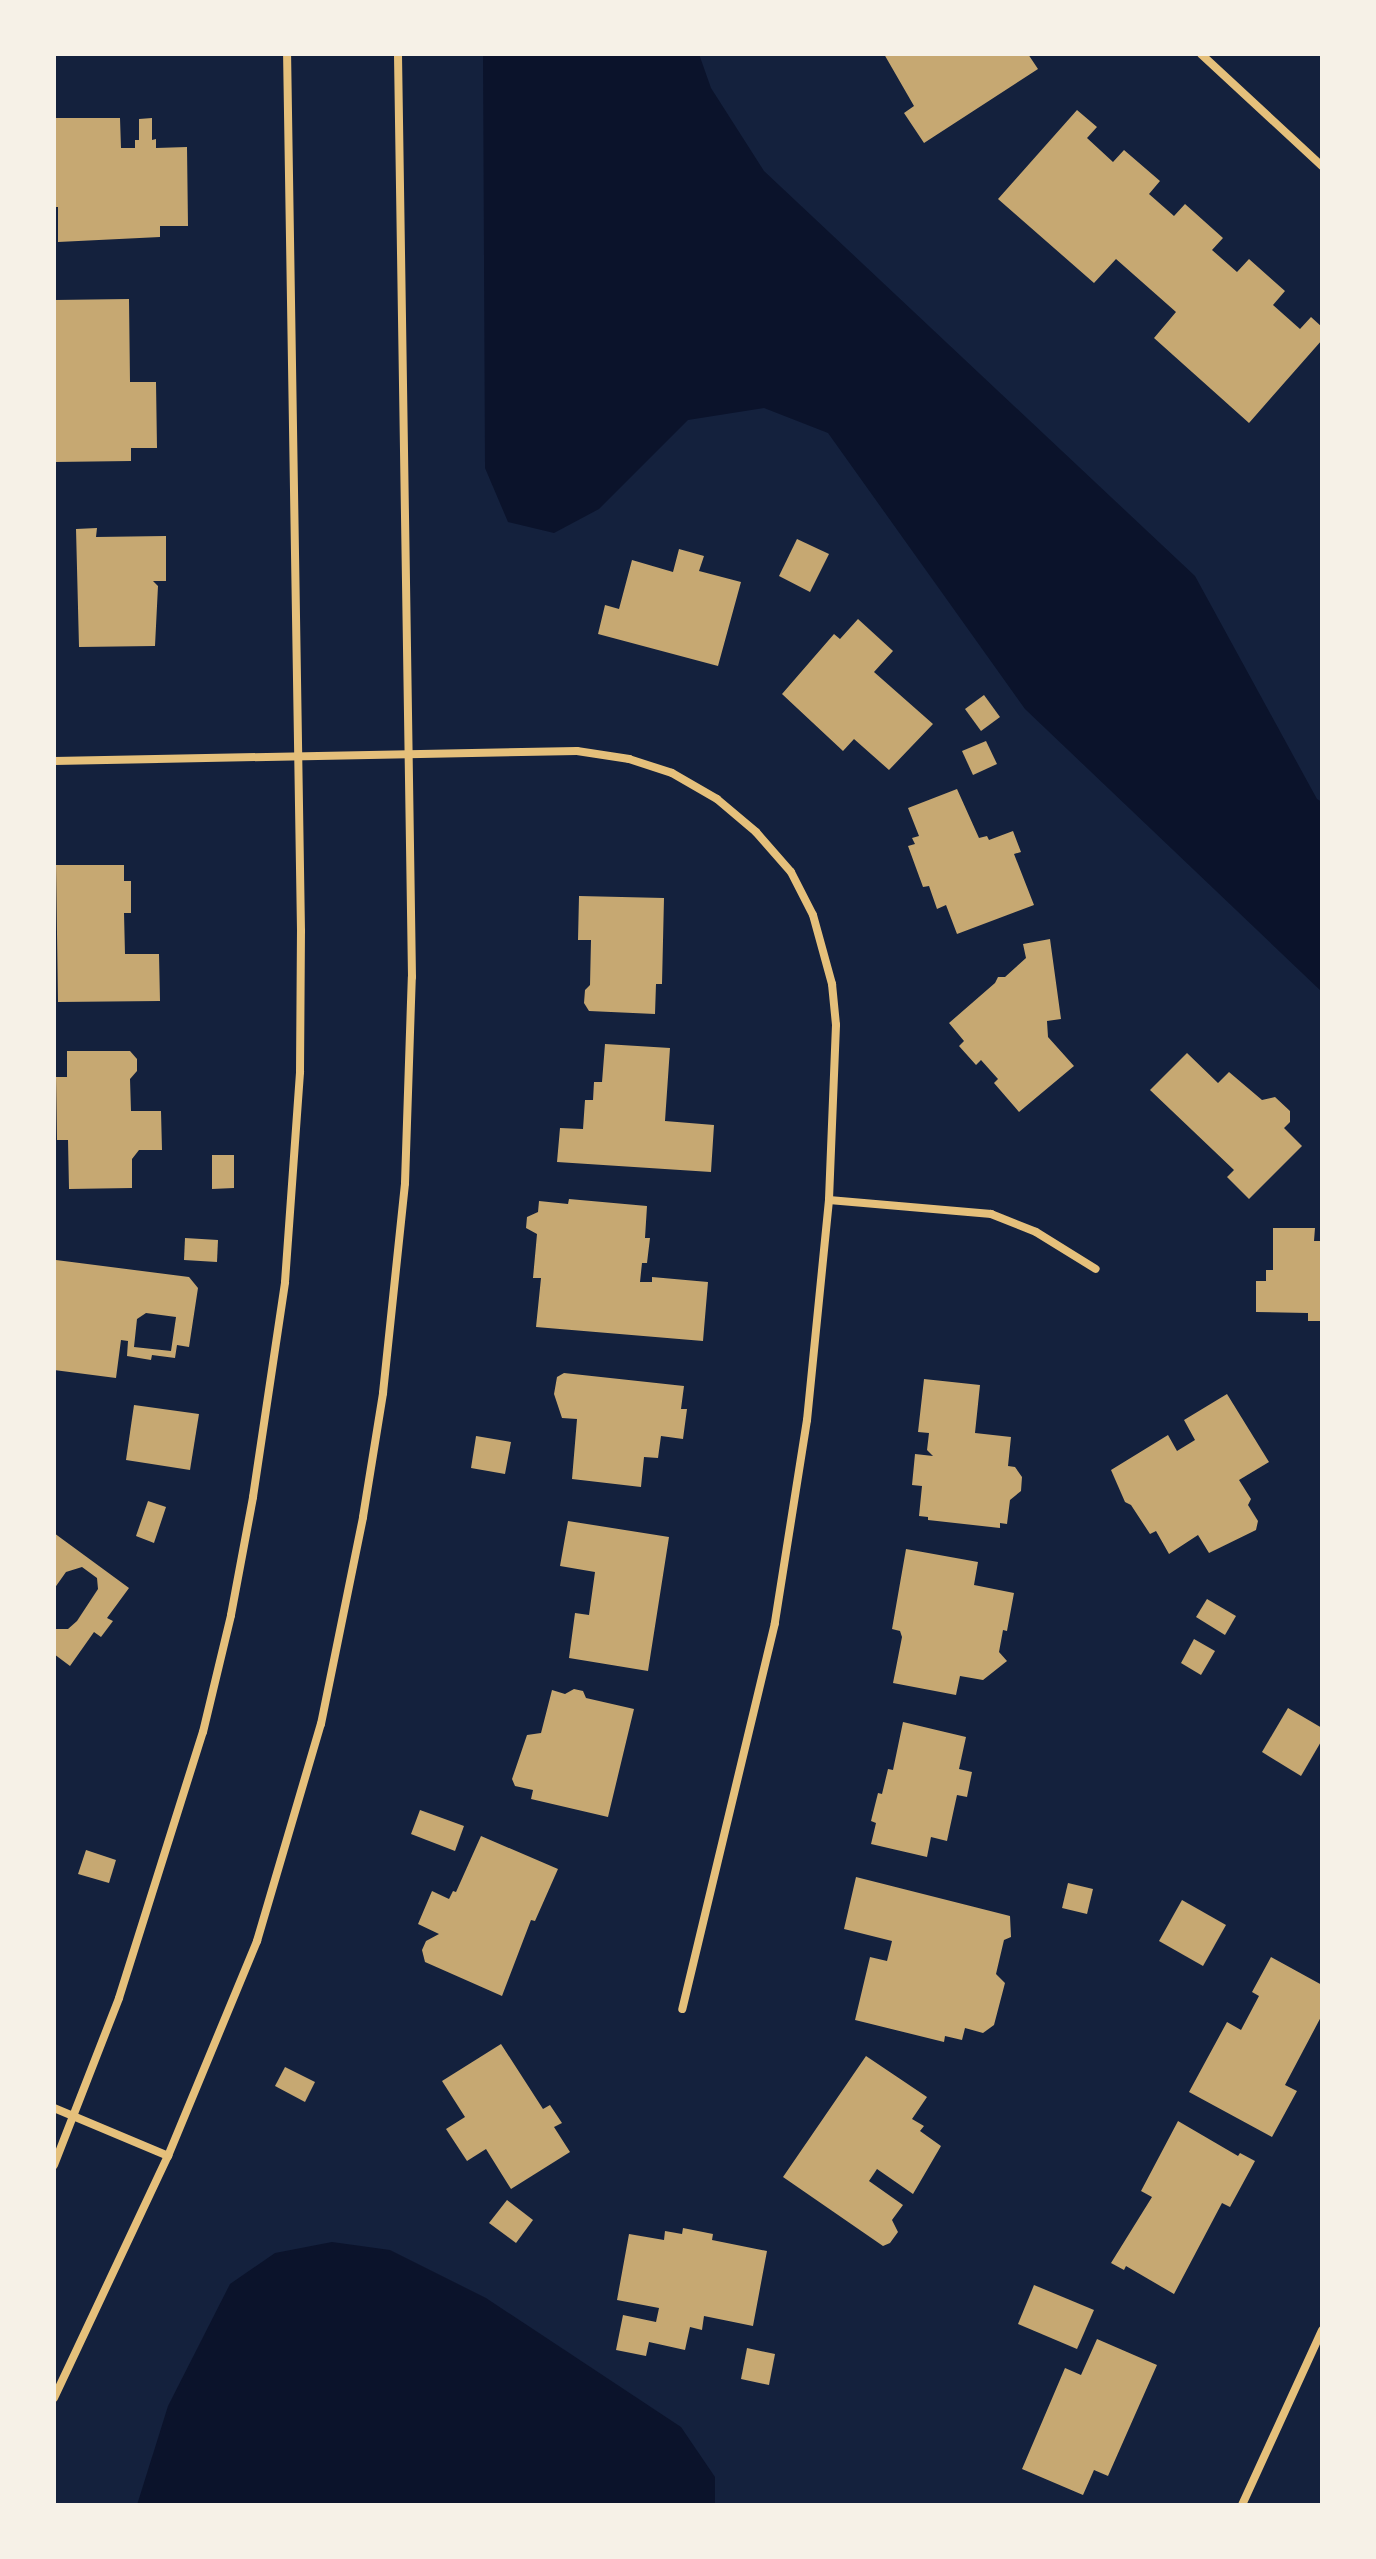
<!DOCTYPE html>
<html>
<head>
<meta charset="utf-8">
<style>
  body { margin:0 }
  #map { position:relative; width:1376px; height:2559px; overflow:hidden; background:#14213d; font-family:"Fira Sans Condensed",sans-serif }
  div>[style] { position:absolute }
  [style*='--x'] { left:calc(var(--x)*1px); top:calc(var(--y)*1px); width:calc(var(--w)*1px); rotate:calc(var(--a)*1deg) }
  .water>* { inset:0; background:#0b132b }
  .building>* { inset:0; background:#c6a872 }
  .minor>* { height:8px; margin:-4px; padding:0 4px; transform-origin:4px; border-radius:4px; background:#e5c07b }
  span { translate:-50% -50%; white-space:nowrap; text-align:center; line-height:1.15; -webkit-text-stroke:8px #f6f1e7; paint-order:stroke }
  .frame { position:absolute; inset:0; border:56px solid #f6f1e7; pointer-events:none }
</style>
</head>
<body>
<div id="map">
  <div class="water">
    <i style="clip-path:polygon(483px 54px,699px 54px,711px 88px,764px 171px,1195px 576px,1317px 799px,1322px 802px,1322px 992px,1025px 709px,828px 433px,764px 408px,688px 420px,599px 509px,554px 533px,508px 522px,485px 468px)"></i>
    <i style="clip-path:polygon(332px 2242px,390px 2250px,486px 2298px,681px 2427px,715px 2477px,715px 2505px,137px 2505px,168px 2406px,230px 2284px,275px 2253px)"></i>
  </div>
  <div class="building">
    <i style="clip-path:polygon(884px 54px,1028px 54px,1038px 69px,924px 143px,904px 113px,914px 106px)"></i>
    <i style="clip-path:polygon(1077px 110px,1097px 127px,1087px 138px,1113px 162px,1124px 150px,1160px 181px,1149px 194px,1174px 216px,1185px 204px,1223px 238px,1212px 250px,1237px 272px,1249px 259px,1285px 291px,1273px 305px,1300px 329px,1311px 317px,1322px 327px,1322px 340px,1249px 423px,1154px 338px,1176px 312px,1116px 259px,1094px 283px,998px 199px)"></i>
    <i style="clip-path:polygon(56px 118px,120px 118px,121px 148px,135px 148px,135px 140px,139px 140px,139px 119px,152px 118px,152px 140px,156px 139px,156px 148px,187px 147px,188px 226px,160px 226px,160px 237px,58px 242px,58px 207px,54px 207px)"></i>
    <i style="clip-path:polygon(129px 299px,130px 382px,156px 382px,157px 448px,131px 448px,131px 461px,54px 462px,54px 300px)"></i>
    <i style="clip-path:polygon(97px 528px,96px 537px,166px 536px,166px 581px,153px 581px,158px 586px,155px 646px,79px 647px,76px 529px)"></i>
    <i style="clip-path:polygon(797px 539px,829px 554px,810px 592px,779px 576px)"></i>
    <i style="clip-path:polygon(679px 549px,704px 556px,699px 571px,741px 582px,718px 666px,598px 634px,605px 605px,619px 609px,632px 560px,673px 572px)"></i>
    <i style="clip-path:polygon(858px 619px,893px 651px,874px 672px,933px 724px,889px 770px,854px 739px,843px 751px,782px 694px,834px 634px,840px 639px)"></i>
    <i style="clip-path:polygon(984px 695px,1000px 717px,981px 731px,965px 709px)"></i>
    <i style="clip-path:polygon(986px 741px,997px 764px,973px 775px,962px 751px)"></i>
    <i style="clip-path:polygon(957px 789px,979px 838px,987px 836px,989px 840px,1013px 831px,1021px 852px,1014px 854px,1034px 905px,957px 934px,946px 905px,937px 909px,929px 886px,923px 887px,908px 846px,915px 844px,912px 838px,919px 836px,908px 808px)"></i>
    <i style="clip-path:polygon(56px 865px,124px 865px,124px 881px,131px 881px,131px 913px,124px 913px,125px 954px,159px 954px,160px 1001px,58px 1002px)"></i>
    <i style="clip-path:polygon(579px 896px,664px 898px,662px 984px,656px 984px,655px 1014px,589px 1011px,584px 1003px,585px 990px,590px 985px,591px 940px,578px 940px)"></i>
    <i style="clip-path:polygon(1050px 939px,1061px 1019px,1047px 1021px,1048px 1037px,1074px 1066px,1019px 1112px,994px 1083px,998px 1079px,981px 1060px,976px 1065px,959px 1046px,964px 1041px,949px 1023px,995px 983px,998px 977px,1005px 977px,1026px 958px,1023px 944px)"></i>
    <i style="clip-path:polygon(605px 1044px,670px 1048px,665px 1121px,714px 1125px,711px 1172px,557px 1162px,560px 1128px,583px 1129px,585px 1100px,593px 1100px,594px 1082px,602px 1082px)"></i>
    <i style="clip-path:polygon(67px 1051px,130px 1051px,137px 1059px,137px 1071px,130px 1079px,131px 1111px,161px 1111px,162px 1150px,139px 1150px,132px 1159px,132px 1188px,69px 1189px,68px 1140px,57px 1140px,56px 1077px,67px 1077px)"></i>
    <i style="clip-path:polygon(1187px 1053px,1218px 1083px,1229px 1072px,1262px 1100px,1275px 1097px,1290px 1111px,1290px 1122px,1284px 1128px,1302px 1146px,1249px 1199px,1227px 1177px,1234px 1170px,1150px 1090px)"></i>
    <i style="clip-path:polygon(212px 1155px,234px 1155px,234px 1188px,212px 1189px)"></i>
    <i style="clip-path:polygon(569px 1199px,647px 1206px,645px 1238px,650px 1238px,647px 1263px,642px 1263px,640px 1282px,652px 1282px,652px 1277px,708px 1282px,703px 1341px,536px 1327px,541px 1278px,533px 1278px,537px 1234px,526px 1228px,527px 1217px,538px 1212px,539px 1201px,568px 1204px)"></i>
    <i style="clip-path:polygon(1273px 1228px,1315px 1228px,1314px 1241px,1322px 1241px,1322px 1321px,1308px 1321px,1308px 1313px,1256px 1312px,1256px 1281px,1266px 1281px,1266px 1270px,1273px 1270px)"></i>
    <i style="clip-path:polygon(185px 1238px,218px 1240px,217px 1262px,184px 1260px)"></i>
    <i style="clip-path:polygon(evenodd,56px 1260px,189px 1277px,198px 1288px,189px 1347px,177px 1345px,175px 1358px,152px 1355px,151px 1360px,127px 1356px,128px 1341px,121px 1340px,116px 1378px,54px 1370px,56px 1260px,146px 1313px,176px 1317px,171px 1351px,134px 1347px,137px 1319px,146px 1313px)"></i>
    <i style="clip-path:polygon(564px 1373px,684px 1386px,681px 1409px,687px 1409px,683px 1439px,661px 1436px,658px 1458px,644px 1457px,641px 1487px,572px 1479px,577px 1419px,562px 1418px,554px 1394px,557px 1377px)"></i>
    <i style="clip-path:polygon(924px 1379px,980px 1385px,975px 1433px,1011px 1437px,1008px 1466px,1015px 1467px,1022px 1477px,1021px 1491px,1010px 1500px,1007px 1524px,1000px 1523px,1000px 1528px,928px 1520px,928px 1517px,919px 1516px,922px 1486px,912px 1485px,915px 1454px,933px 1456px,927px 1450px,929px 1433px,918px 1432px)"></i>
    <i style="clip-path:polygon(1227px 1394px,1269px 1462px,1239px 1480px,1251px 1499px,1248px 1505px,1258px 1521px,1256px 1530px,1209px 1553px,1198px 1535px,1169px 1554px,1156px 1531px,1150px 1534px,1131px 1505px,1125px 1502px,1111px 1470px,1168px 1435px,1177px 1451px,1195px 1440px,1184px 1420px)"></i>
    <i style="clip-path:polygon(134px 1405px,199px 1414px,190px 1470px,126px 1460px)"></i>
    <i style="clip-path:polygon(476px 1436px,511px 1442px,505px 1474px,471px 1468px)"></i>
    <i style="clip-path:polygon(148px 1501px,166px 1507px,154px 1543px,136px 1536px)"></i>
    <i style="clip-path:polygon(568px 1521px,669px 1537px,648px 1671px,569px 1658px,575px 1613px,589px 1615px,595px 1572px,560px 1566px)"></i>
    <i style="clip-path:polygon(54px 1533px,129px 1588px,107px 1618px,113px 1621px,101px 1637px,94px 1632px,70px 1666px,54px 1654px,54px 1629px,68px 1629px,77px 1621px,98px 1589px,97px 1578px,82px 1567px,66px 1572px,54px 1589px)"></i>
    <i style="clip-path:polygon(906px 1549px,978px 1562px,974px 1585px,1014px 1593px,1007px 1631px,1003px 1630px,999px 1652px,1007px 1661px,983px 1680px,960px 1676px,956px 1695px,893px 1683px,902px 1637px,900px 1631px,892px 1629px)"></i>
    <i style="clip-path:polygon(1207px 1599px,1236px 1616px,1225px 1635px,1196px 1617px)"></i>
    <i style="clip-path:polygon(1194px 1639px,1215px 1651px,1201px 1675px,1181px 1663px)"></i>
    <i style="clip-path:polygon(574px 1689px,583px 1691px,586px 1698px,634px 1709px,608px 1817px,531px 1799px,533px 1790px,515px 1786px,512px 1779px,527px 1735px,541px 1733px,552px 1690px,565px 1694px)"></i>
    <i style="clip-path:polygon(1288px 1708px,1322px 1728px,1322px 1740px,1301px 1776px,1262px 1752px)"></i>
    <i style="clip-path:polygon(903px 1722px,966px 1737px,959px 1769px,972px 1772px,967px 1797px,957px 1795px,947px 1841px,931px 1837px,927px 1857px,871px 1844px,876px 1823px,871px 1821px,878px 1793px,882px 1794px,888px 1769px,893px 1770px)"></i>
    <i style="clip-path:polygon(420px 1810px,464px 1826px,455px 1851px,411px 1834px)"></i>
    <i style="clip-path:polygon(481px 1836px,558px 1869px,535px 1921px,531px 1920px,502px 1996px,425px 1962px,422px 1950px,426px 1941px,439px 1934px,418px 1924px,432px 1891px,449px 1899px,453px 1891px,456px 1892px)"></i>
    <i style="clip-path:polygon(86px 1850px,116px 1860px,109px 1883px,78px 1874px)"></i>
    <i style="clip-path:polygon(856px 1877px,1010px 1916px,1011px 1937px,1004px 1940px,996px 1974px,1005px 1983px,994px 2025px,983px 2033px,965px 2028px,962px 2040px,945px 2036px,944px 2042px,855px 2020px,870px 1957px,887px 1961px,892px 1941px,844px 1929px)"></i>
    <i style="clip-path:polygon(1068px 1883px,1093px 1889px,1087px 1914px,1062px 1908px)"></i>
    <i style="clip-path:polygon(1182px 1900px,1226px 1925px,1203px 1966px,1159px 1941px)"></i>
    <i style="clip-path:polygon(1271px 1957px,1322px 1985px,1322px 2015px,1285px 2085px,1297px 2091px,1272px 2137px,1189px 2092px,1227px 2022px,1241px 2030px,1259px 1996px,1252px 1992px)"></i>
    <i style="clip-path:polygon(501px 2044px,543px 2109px,550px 2105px,562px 2123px,554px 2127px,570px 2152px,511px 2189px,486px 2149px,467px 2161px,446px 2129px,465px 2117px,442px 2081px)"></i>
    <i style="clip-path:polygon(866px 2056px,927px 2097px,912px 2119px,924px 2126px,920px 2131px,941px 2146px,913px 2194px,877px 2169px,869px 2181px,903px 2205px,892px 2220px,898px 2232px,890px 2243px,883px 2246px,783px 2177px)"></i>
    <i style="clip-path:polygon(285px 2067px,315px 2082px,305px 2102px,275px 2086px)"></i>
    <i style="clip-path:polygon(1178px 2121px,1238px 2156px,1240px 2153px,1255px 2161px,1230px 2207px,1222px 2203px,1174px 2294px,1126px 2266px,1124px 2270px,1111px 2263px,1152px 2197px,1141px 2191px)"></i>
    <i style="clip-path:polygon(507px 2200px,533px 2220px,516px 2243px,489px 2223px)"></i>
    <i style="clip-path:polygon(683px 2228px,713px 2234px,712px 2240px,767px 2251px,753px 2326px,704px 2316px,702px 2330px,690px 2327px,685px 2350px,649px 2342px,646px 2356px,616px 2350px,623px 2315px,656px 2322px,659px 2308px,617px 2300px,629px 2234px,664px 2240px,665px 2231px,682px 2234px)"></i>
    <i style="clip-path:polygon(1034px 2285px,1094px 2310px,1077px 2349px,1018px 2324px)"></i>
    <i style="clip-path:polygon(1097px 2339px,1157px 2365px,1108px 2476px,1094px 2470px,1083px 2495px,1022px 2469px,1065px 2368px,1081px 2375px)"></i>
    <i style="clip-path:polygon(747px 2348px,775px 2354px,769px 2385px,741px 2379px)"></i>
  </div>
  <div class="minor">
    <i style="--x:1201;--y:54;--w:165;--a:42.8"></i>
    <i style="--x:54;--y:761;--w:523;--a:-1.1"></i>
    <i style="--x:577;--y:751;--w:53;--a:8.7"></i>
    <i style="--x:629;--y:759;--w:45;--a:18"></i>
    <i style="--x:672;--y:773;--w:52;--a:30"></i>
    <i style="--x:717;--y:799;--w:51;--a:40.2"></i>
    <i style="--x:756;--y:832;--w:53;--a:48.8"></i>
    <i style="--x:791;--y:872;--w:48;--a:62.9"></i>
    <i style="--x:813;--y:915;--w:72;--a:74.6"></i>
    <i style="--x:832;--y:984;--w:41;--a:84.4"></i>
    <i style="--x:836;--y:1025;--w:175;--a:92.3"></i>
    <i style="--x:829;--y:1200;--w:221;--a:95.7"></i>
    <i style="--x:807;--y:1420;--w:206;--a:99"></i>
    <i style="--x:775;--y:1623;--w:397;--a:103.5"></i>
    <i style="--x:829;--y:1200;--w:163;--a:4.9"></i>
    <i style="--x:991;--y:1214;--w:48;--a:21.8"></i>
    <i style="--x:1036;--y:1232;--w:70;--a:31.7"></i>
    <i style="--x:54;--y:2108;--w:124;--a:22.8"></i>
    <i style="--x:54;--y:2165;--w:179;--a:-68.7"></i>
    <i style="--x:119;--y:1998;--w:279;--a:-72.5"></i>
    <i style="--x:203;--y:1732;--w:120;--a:-76.5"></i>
    <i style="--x:231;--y:1615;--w:120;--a:-79.4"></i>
    <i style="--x:253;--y:1497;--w:217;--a:-81.5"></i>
    <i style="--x:285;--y:1282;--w:211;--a:-85.9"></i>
    <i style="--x:300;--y:1072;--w:141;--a:-89.6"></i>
    <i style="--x:301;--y:931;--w:877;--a:-90.91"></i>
    <i style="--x:54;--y:2398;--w:268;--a:-64.8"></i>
    <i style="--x:168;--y:2156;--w:233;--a:-67.5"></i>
    <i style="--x:257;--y:1941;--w:226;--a:-73.6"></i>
    <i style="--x:321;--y:1724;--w:211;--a:-78.5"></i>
    <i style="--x:363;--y:1517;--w:126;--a:-80.8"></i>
    <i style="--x:383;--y:1393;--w:211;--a:-84"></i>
    <i style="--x:405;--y:1183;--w:206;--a:-88.1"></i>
    <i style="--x:412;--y:977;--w:923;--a:-90.87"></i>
    <i style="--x:1242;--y:2505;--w:192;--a:-65.4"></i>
  </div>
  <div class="frame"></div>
</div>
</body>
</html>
